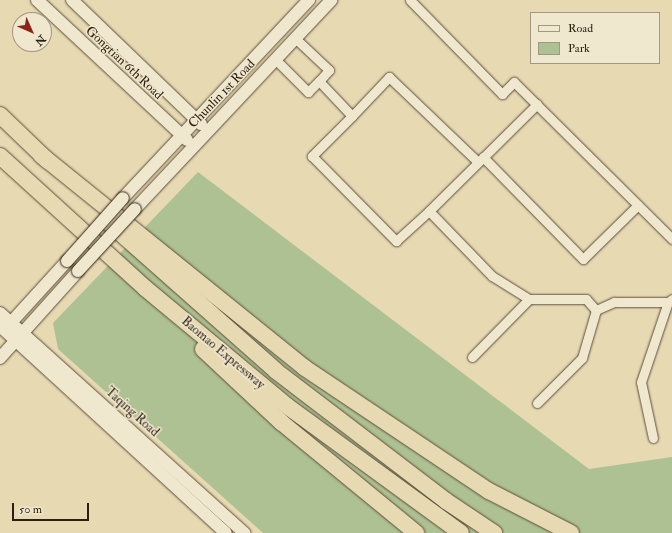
<!DOCTYPE html>
<html>
<head>
<meta charset="utf-8">
<style>
  body { margin:0 }
  #map { position:relative; width:672px; height:533px; overflow:hidden; background:#e7dab3; font-family:"IM FELL Double Pica",serif }
  div>[style] { position:absolute }
  [style*='--x'] { left:calc(var(--x)*1px); top:calc(var(--y)*1px); width:calc(var(--w)*1px); rotate:calc(var(--a)*1deg) }
  .green>* { inset:0; background:#aec192 }
  .roads { filter:drop-shadow(0 0 1px #5d4e3a) drop-shadow(0 0 1px #5d4e3a) }
  .street>* { height:9px; margin:-4.5px; padding:0 4.5px; transform-origin:4.5px; border-radius:4.5px; background:#efe7ce }
  .secondary>* { height:12px; margin:-6px; padding:0 6px; transform-origin:6px; border-radius:6px; background:#efe7ce }
  .highway>* { height:16px; margin:-8px; padding:0 8px; transform-origin:8px; border-radius:8px; background:#e7dab3 }
  .bridges { filter:drop-shadow(0 0 1px #2f1f11) drop-shadow(0 0 1px #2f1f11) }
  .secondary-bridge>* { height:12px; margin:-6px; padding:0 6px; transform-origin:6px; border-radius:6px; background:#efe7ce }
  span { translate:-50% -50%; white-space:nowrap; text-align:center; line-height:1.15; -webkit-text-stroke:3px #efe7ce; paint-order:stroke }
  .street-label { font-size:13px; color:#2f1f11 }
  .legend { position:absolute; left:530px; top:12px; width:130px; height:52px; box-sizing:border-box; background:#efe7ce; border:1px solid #a29782; margin:0; padding:5px 7px; list-style:none; font-size:12px; color:#2f1f11 }
  .legend li { display:flex; align-items:center; gap:8px; height:20px }
  .legend b { width:20px; border:1px solid #a29782 }
  .north { position:absolute; left:12px; top:12px; width:40px; height:40px; box-sizing:border-box; background:#efe7ce; border:1px solid #a29782; border-radius:50%; rotate:135deg; font-size:11px; font-weight:700; line-height:16px; text-align:center; color:#2f1f11 }
  .north::after { content:''; display:block; margin:auto; width:14px; height:18px; background:#8f2418; clip-path:polygon(50% 0,100% 100%,50% 72%,0 100%) }
  .scale { position:absolute; left:12px; top:503px; width:77px; height:18px; box-sizing:border-box; border:2px solid #2f1f11; border-top:0; padding-left:5px; font-size:12px; line-height:14px; white-space:nowrap; color:#2f1f11; -webkit-text-stroke:3px #efe7ce; paint-order:stroke }
</style>
</head>
<body>
<div id="map">
  <div class="green">
    <i style="clip-path:polygon(198px 172px,589px 469px,672px 457px,672px 533px,263px 533px,58px 349px,53px 323px)"></i>
  </div>
  <div class="roads">
    <div class="street">
      <i style="--x:410;--y:0;--w:132;--a:45.6"></i>
      <i style="--x:502;--y:94;--w:17;--a:-45"></i>
      <i style="--x:514;--y:82;--w:223;--a:44.8"></i>
      <i style="--x:295;--y:38;--w:47;--a:43.3"></i>
      <i style="--x:329;--y:70;--w:15;--a:132"></i>
      <i style="--x:319;--y:81;--w:48;--a:46.7"></i>
      <i style="--x:352;--y:116;--w:57;--a:135"></i>
      <i style="--x:312;--y:156;--w:120;--a:45.3"></i>
      <i style="--x:396;--y:241;--w:45;--a:-42.3"></i>
      <i style="--x:429;--y:211;--w:91;--a:45.9"></i>
      <i style="--x:492;--y:276;--w:44;--a:31.9"></i>
      <i style="--x:529;--y:299;--w:57;--a:0"></i>
      <i style="--x:586;--y:299;--w:15;--a:48"></i>
      <i style="--x:596;--y:310;--w:20;--a:-24"></i>
      <i style="--x:614;--y:302;--w:54;--a:0"></i>
      <i style="--x:668;--y:302;--w:5;--a:-37"></i>
      <i style="--x:275;--y:59;--w:47;--a:45"></i>
      <i style="--x:308;--y:92;--w:16;--a:-45"></i>
      <i style="--x:352;--y:116;--w:54;--a:-46.5"></i>
      <i style="--x:389;--y:77;--w:123;--a:43.7"></i>
      <i style="--x:483;--y:157;--w:143;--a:45.6"></i>
      <i style="--x:583;--y:259;--w:77;--a:-44.5"></i>
      <i style="--x:429;--y:211;--w:152;--a:-44.7"></i>
      <i style="--x:472;--y:357;--w:81;--a:-45.5"></i>
      <i style="--x:537;--y:403;--w:64;--a:-45"></i>
      <i style="--x:582;--y:358;--w:50;--a:-73.7"></i>
      <i style="--x:653;--y:438;--w:57;--a:-102.1"></i>
      <i style="--x:641;--y:382;--w:84;--a:-71.4"></i>
    </div>
    <div class="secondary">
      <i style="--x:37;--y:0;--w:205;--a:43"></i>
      <i style="--x:72;--y:0;--w:179;--a:43.9"></i>
      <i style="--x:123;--y:198;--w:272;--a:-46.8"></i>
      <i style="--x:135;--y:209;--w:287;--a:-46.8"></i>
      <i style="--x:0;--y:313;--w:329;--a:42"></i>
      <i style="--x:0;--y:326;--w:306;--a:42.5"></i>
      <i style="--x:6;--y:328;--w:91;--a:-47.7"></i>
      <i style="--x:0;--y:358;--w:117;--a:-48.1"></i>
    </div>
    <div class="highway">
      <i style="--x:0;--y:115;--w:66;--a:43.8"></i>
      <i style="--x:41;--y:155;--w:339;--a:38.9"></i>
      <i style="--x:305;--y:368;--w:221;--a:33.8"></i>
      <i style="--x:489;--y:491;--w:92;--a:27.1"></i>
      <i style="--x:0;--y:156;--w:196;--a:42.3"></i>
      <i style="--x:145;--y:288;--w:185;--a:39.7"></i>
      <i style="--x:287;--y:406;--w:215;--a:36.1"></i>
      <i style="--x:109;--y:223;--w:223;--a:41.5"></i>
      <i style="--x:276;--y:371;--w:214;--a:37.4"></i>
      <i style="--x:446;--y:501;--w:58;--a:33.7"></i>
      <i style="--x:203;--y:349;--w:107;--a:43.1"></i>
      <i style="--x:281;--y:422;--w:175;--a:39.4"></i>
    </div>
  </div>
  <div class="bridges">
    <div class="secondary-bridge">
      <i style="--x:67;--y:261;--w:84;--a:-48.4"></i>
      <i style="--x:78;--y:271;--w:84;--a:-47.4"></i>
    </div>
  </div>
  <div class="street-label">
    <span style="left:124px;top:63px;rotate:43deg">Gongtian 6th Road</span>
    <span style="left:222px;top:94px;rotate:-46deg">Chunlin 1st Road</span>
    <span style="left:223px;top:353px;rotate:40deg">Baomao Expressway</span>
    <span style="left:132px;top:412px;rotate:42deg">Taqing Road</span>
  </div>
  <ul class="legend">
  <li><b style="height:5px;background:#efe7ce"></b>Road</li>
  <li><b style="height:11px;background:#aec192"></b>Park</li>
  </ul>
  <div class="north">N</div>
  <div class="scale">50 m</div>
</div>
</body>
</html>
